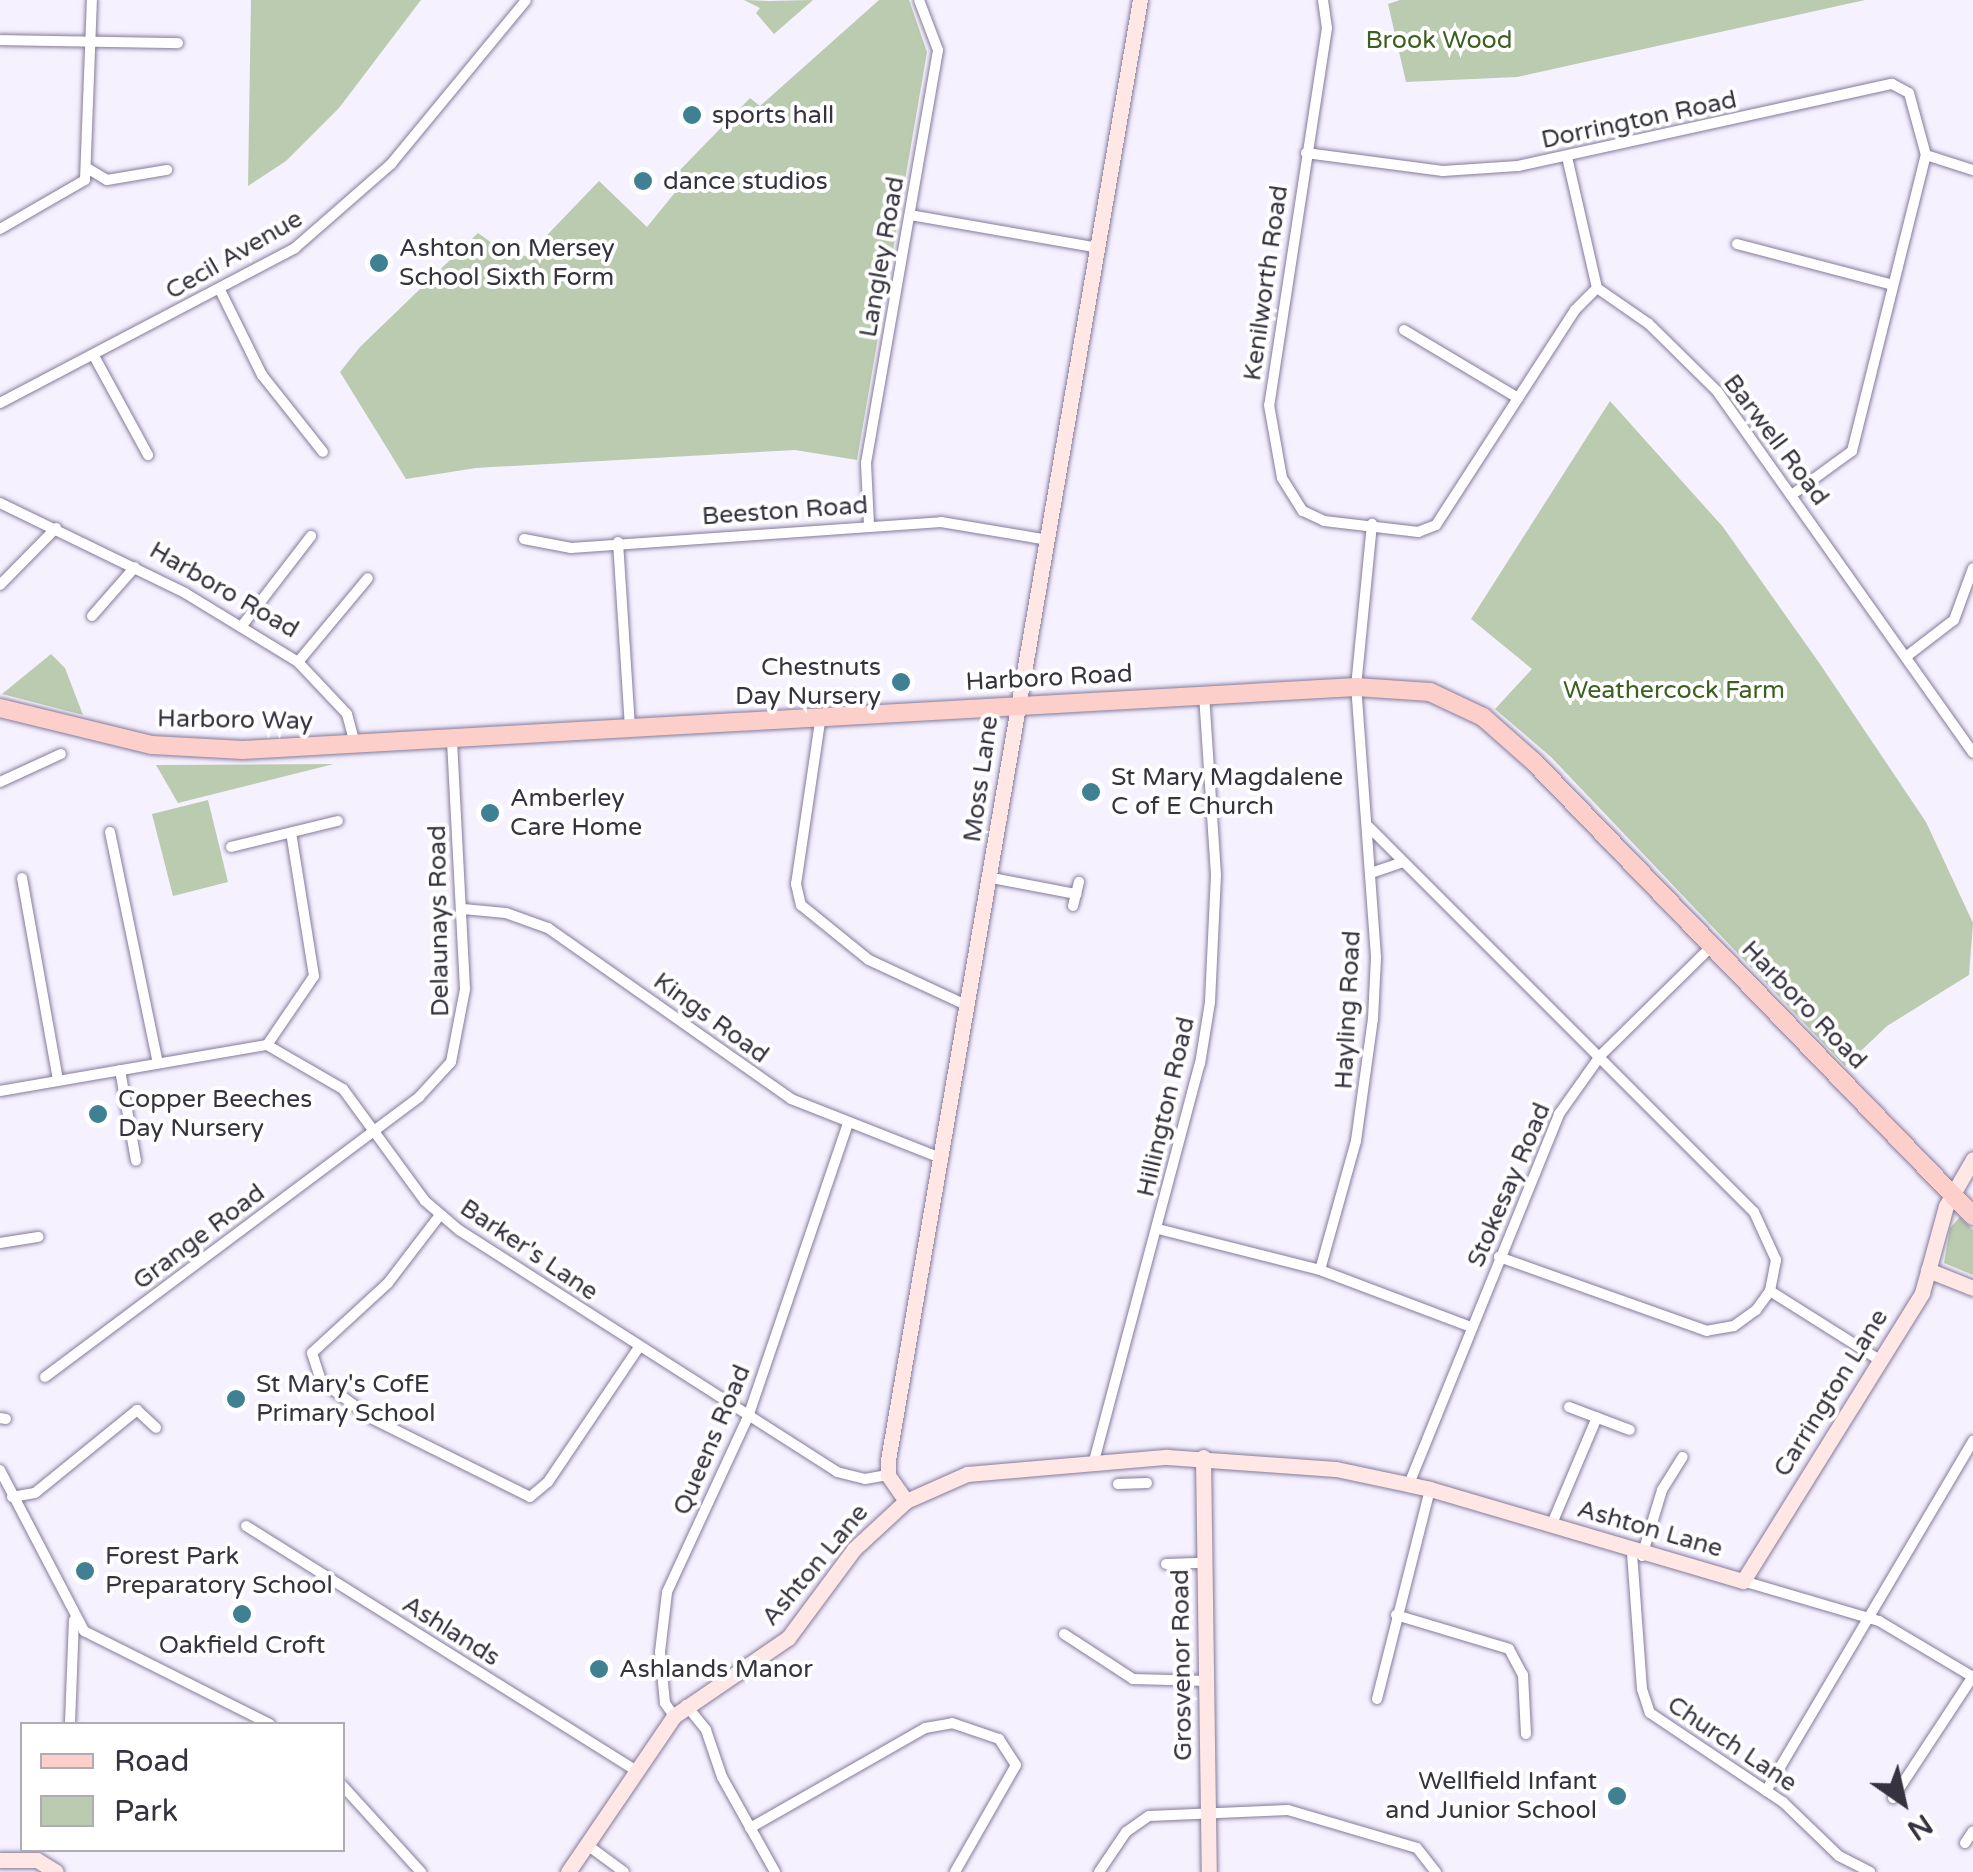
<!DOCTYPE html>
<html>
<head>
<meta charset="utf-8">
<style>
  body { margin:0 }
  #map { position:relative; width:1973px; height:1872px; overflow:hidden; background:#f5f1ff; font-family:"Varela Round",sans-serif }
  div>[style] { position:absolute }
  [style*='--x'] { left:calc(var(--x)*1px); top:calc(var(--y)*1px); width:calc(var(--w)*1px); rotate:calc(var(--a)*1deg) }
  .green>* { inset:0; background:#bacbaf }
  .roads { filter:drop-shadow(0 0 2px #857b9a) drop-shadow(0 0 2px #857b9a) }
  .street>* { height:10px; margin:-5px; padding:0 5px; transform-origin:5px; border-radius:5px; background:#fff }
  .secondary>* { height:15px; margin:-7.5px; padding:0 7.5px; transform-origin:7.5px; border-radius:7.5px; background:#fee7e5 }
  .primary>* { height:18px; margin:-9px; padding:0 9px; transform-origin:9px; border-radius:9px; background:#fdcfca }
  .dots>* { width:28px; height:28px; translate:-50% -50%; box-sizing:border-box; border:5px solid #fff; border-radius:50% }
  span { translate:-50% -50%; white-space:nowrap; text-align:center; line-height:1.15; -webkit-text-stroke:8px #fff; paint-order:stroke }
  .park-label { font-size:25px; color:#3d5f21 }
  .poi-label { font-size:25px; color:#363240 }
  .left { translate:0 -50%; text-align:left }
  .right { translate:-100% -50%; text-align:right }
  .street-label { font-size:25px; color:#363240 }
  .legend { position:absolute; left:20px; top:1722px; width:325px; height:130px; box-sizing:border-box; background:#fff; border:2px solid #afadb3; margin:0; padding:12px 18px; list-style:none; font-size:30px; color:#363240 }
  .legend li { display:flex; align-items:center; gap:20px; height:50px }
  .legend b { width:50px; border:2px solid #afadb3 }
  .north { position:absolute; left:1853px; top:1752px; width:100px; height:100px; -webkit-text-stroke:8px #fff; paint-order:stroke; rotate:146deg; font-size:28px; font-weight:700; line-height:40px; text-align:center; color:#363240 }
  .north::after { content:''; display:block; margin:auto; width:35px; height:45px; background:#363240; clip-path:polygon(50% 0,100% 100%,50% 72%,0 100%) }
</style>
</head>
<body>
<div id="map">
  <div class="green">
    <i style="clip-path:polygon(251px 0,421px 0,339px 108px,286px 161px,248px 186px)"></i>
    <i style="clip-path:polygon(744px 0,769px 1px,813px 0,774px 34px,756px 13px,760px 8px)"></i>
    <i style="clip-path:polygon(879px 0,909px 0,927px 52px,857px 460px,795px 450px,476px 468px,406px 479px,340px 372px,360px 347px,478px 233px,507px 254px,527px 256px,599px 181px,647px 227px,682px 184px,679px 171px,750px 98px,760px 106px)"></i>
    <i style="clip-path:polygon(1400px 0,1865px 0,1517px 77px,1406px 82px,1388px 4px)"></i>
    <i style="clip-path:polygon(1610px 401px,1723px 527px,1820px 664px,1926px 822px,1973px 923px,1969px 975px,1887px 1026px,1845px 1066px,1551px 757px,1495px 709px,1532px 669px,1471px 619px)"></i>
    <i style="clip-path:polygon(51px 654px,65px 668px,83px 715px,2px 694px)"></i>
    <i style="clip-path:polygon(334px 764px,178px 803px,156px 765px)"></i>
    <i style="clip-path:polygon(208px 800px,228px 882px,173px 896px,152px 814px)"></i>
    <i style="clip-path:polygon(1960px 1217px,1973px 1230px,1973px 1275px,1944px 1263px,1950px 1228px)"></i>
  </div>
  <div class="roads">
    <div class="street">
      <i style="--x:1323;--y:0;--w:28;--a:82"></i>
      <i style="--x:1327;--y:28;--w:381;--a:98.7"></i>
      <i style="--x:1269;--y:405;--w:74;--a:79.9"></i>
      <i style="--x:1282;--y:478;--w:39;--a:58"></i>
      <i style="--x:1303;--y:511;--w:23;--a:25"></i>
      <i style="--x:1324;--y:521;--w:95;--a:6.7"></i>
      <i style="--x:1418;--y:532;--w:19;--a:-21"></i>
      <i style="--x:1436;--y:525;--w:256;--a:-57.1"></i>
      <i style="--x:1575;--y:310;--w:31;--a:-45"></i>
      <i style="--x:0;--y:40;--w:178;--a:1"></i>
      <i style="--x:1306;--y:153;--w:138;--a:7.5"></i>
      <i style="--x:1443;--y:171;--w:75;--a:-3.8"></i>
      <i style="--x:1518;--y:166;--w:383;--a:-12.4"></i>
      <i style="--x:1892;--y:84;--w:19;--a:28"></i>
      <i style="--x:1909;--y:93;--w:64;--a:74.7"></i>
      <i style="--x:1926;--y:155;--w:49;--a:17.7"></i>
      <i style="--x:1567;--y:157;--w:134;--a:77.1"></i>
      <i style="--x:1597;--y:288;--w:63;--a:34.7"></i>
      <i style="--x:1649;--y:324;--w:95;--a:44.6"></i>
      <i style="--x:1717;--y:391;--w:443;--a:54.7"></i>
      <i style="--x:87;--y:168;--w:23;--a:31"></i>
      <i style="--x:107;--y:180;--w:61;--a:-9.5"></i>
      <i style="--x:910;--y:215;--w:192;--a:9.9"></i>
      <i style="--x:0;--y:229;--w:98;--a:-30"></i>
      <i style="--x:85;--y:180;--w:180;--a:-87.8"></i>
      <i style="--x:1737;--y:244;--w:157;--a:14.7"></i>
      <i style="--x:220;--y:290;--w:95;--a:63.7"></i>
      <i style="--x:262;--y:375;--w:98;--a:51.6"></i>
      <i style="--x:1404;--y:330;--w:133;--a:30.8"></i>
      <i style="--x:94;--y:356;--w:113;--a:61.4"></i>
      <i style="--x:0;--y:403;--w:333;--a:-27.7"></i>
      <i style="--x:295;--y:248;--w:128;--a:-41.2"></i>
      <i style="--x:391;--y:164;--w:212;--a:-50.5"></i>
      <i style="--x:1793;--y:494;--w:73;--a:-36.1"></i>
      <i style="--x:1852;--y:451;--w:305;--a:-76"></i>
      <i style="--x:0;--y:503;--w:206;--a:25.9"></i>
      <i style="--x:185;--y:593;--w:132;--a:31.4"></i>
      <i style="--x:298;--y:662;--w:71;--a:46.7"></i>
      <i style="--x:347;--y:714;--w:31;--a:75"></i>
      <i style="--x:869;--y:525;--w:62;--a:-92.8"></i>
      <i style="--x:866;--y:463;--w:419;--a:-80.1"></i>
      <i style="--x:938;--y:50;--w:53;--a:-110.8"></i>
      <i style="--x:524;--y:539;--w:48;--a:10.8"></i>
      <i style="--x:571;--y:548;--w:371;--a:-4"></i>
      <i style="--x:941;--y:522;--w:109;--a:9.5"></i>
      <i style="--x:618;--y:542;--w:184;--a:86.3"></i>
      <i style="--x:0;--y:585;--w:80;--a:-45.5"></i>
      <i style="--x:92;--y:616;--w:65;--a:-48.7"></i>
      <i style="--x:241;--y:627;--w:115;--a:-52.4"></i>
      <i style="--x:1907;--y:656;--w:59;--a:-37.5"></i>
      <i style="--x:1954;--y:620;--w:55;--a:-69.9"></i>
      <i style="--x:298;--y:662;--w:109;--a:-50.2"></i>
      <i style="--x:821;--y:715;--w:171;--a:98.4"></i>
      <i style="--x:796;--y:884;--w:22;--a:77"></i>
      <i style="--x:801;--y:905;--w:87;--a:39"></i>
      <i style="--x:869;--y:960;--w:109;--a:24.9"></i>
      <i style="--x:0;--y:782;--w:67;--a:-24.7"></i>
      <i style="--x:1369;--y:827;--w:544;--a:45"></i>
      <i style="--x:1754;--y:1212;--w:53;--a:65.4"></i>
      <i style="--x:1776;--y:1260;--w:32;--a:101"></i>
      <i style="--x:1770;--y:1291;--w:24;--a:126"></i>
      <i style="--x:1756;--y:1310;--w:27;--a:144"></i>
      <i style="--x:1734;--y:1326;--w:27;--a:170"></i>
      <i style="--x:1707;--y:1331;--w:221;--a:-160.4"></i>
      <i style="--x:110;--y:832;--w:236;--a:78.3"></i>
      <i style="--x:231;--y:847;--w:110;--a:-13.7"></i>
      <i style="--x:1371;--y:873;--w:34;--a:-19"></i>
      <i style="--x:22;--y:878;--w:206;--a:79.9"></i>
      <i style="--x:992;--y:878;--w:86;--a:10.8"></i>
      <i style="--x:1073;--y:906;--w:25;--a:-76"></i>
      <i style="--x:463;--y:909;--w:43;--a:5.3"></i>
      <i style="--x:506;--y:913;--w:45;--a:19.7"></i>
      <i style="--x:548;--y:928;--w:297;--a:35.1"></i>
      <i style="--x:791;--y:1099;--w:161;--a:21.5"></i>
      <i style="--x:267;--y:1045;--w:83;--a:-55.7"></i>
      <i style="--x:314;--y:976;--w:145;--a:-99.1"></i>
      <i style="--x:120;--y:1070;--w:92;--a:80"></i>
      <i style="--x:0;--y:1091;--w:271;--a:-9.8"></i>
      <i style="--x:267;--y:1045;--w:88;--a:30.1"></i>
      <i style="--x:343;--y:1089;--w:139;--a:53.8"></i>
      <i style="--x:425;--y:1201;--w:45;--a:40.5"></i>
      <i style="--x:459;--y:1230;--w:449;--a:32.6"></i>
      <i style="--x:837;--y:1472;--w:29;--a:14"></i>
      <i style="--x:865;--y:1479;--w:23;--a:-10"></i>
      <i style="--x:440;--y:1215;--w:86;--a:127.4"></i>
      <i style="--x:388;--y:1283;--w:103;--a:137.4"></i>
      <i style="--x:312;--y:1353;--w:29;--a:72"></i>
      <i style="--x:321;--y:1381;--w:64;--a:36.2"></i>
      <i style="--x:373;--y:1419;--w:175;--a:26.4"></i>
      <i style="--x:530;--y:1497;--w:23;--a:-40"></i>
      <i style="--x:548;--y:1482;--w:163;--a:-56"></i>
      <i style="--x:1158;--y:1229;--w:167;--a:14.2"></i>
      <i style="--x:1320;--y:1270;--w:161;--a:20.7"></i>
      <i style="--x:0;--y:1243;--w:39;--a:-9"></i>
      <i style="--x:1320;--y:1270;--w:134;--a:-74.4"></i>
      <i style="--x:1356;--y:1141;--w:123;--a:-82.1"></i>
      <i style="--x:1373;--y:1019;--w:62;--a:-87.2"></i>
      <i style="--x:1376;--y:957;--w:271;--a:-94.2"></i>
      <i style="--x:1356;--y:687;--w:164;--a:-84.4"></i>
      <i style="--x:1770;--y:1291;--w:131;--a:32.2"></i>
      <i style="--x:45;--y:1377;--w:467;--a:-36.8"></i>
      <i style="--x:419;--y:1097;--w:47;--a:-47.6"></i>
      <i style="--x:451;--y:1062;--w:74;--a:-79.1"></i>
      <i style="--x:465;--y:989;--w:251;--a:-93"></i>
      <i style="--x:1569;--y:1407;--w:65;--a:20.7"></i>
      <i style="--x:0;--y:1418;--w:6;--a:9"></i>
      <i style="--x:1094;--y:1461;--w:411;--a:-75.1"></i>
      <i style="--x:1200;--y:1064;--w:63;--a:-80.8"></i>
      <i style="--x:1210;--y:1002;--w:127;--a:-87.3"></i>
      <i style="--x:1216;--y:875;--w:180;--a:-93.8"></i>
      <i style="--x:0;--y:1470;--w:182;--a:62.4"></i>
      <i style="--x:84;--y:1631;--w:208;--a:26.6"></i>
      <i style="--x:1118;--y:1484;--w:29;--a:-2"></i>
      <i style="--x:1409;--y:1484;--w:399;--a:-67.9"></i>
      <i style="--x:1559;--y:1114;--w:72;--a:-54.6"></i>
      <i style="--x:1601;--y:1055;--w:156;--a:-44.5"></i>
      <i style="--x:12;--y:1497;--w:23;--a:-10"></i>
      <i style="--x:35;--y:1493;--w:132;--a:-39.1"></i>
      <i style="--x:137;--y:1410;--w:26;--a:43"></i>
      <i style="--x:246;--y:1526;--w:459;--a:32.1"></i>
      <i style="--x:1551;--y:1526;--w:118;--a:-67.1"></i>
      <i style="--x:1632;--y:1553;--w:136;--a:85.8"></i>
      <i style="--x:1642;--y:1689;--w:25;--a:72"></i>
      <i style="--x:1650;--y:1713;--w:160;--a:33.8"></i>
      <i style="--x:1783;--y:1802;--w:78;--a:44"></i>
      <i style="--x:1839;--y:1856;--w:35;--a:27"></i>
      <i style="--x:1642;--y:1556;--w:69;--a:-73.1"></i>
      <i style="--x:1662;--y:1490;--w:39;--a:-58"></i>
      <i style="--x:1166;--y:1564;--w:38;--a:-2"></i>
      <i style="--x:1743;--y:1581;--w:142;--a:16.4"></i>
      <i style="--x:1879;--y:1621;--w:109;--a:30.8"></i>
      <i style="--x:1396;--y:1615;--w:118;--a:16.7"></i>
      <i style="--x:1509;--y:1649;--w:30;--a:62"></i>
      <i style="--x:1523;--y:1675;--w:59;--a:87.1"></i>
      <i style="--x:1064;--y:1634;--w:82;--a:33.1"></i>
      <i style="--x:1133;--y:1679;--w:74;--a:1.5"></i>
      <i style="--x:1377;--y:1699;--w:217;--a:-75.8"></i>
      <i style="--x:686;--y:1705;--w:32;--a:51"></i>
      <i style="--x:706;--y:1730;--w:50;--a:71.2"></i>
      <i style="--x:722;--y:1777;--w:109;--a:60.8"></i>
      <i style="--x:674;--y:1716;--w:16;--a:-125"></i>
      <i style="--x:665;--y:1703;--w:51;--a:-95.6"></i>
      <i style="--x:660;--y:1652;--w:60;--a:-83.3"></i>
      <i style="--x:667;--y:1592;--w:193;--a:-65.2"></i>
      <i style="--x:748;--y:1417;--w:311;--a:-71.2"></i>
      <i style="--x:70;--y:1723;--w:103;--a:-87.8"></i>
      <i style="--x:342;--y:1785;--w:118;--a:47.8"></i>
      <i style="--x:1766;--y:1791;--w:407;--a:-59.4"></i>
      <i style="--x:1893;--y:1798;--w:146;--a:-56.7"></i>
      <i style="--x:750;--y:1828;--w:202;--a:-29.7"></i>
      <i style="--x:925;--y:1728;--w:27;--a:-10"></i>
      <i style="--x:952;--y:1723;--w:50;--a:18.8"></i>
      <i style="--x:999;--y:1739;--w:31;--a:57"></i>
      <i style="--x:1016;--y:1765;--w:123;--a:119.7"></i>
      <i style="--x:1965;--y:1843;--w:14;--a:-56"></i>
      <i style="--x:586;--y:1844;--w:47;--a:36.4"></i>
      <i style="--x:1099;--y:1872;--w:48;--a:-56"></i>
      <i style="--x:1126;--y:1832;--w:28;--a:-35"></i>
      <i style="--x:1149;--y:1816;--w:139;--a:-2.5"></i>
      <i style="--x:1288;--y:1810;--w:134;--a:16.4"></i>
      <i style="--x:1417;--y:1848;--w:31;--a:52"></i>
    </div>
    <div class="secondary">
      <i style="--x:1928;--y:1270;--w:48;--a:21.8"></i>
      <i style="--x:1203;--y:1457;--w:415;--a:89.2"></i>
      <i style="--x:906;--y:1501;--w:32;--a:-125"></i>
      <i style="--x:888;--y:1475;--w:15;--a:-90"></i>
      <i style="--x:888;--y:1460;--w:1482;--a:-80.21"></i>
      <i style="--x:0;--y:1860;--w:37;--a:0"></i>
      <i style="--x:37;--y:1860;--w:22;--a:32"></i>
      <i style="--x:568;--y:1872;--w:189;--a:-55.8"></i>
      <i style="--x:674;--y:1716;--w:138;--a:-34.4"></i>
      <i style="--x:788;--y:1638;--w:111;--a:-53.4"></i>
      <i style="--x:854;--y:1549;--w:71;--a:-42.7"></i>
      <i style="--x:906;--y:1501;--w:67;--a:-23.9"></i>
      <i style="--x:967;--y:1474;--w:201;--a:-4.9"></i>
      <i style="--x:1167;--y:1457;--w:169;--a:4.1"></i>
      <i style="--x:1336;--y:1469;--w:96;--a:12"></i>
      <i style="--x:1430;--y:1489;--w:326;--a:16.4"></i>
      <i style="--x:1743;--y:1581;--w:339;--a:-58.1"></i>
      <i style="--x:1922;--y:1293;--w:90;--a:-74.6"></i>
      <i style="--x:1946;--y:1206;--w:54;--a:-60.1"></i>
    </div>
    <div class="primary">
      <i style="--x:0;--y:708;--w:156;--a:13.7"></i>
      <i style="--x:152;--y:745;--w:91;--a:3.1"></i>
      <i style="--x:243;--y:750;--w:1115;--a:-3.24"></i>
      <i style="--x:1356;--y:687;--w:74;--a:3.9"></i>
      <i style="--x:1430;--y:692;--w:59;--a:25.3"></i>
      <i style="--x:1483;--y:717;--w:68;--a:41.4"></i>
      <i style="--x:1534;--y:762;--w:632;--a:45.96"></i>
    </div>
  </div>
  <div class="dots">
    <i style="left:692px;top:115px;background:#3f8093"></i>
    <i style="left:643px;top:181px;background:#3f8093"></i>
    <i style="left:379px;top:263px;background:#3f8093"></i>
    <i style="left:901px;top:682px;background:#3f8093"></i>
    <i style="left:1091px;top:792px;background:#3f8093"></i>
    <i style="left:490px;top:813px;background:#3f8093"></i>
    <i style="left:98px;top:1114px;background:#3f8093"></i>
    <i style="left:236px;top:1399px;background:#3f8093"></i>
    <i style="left:85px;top:1571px;background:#3f8093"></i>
    <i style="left:242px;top:1614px;background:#3f8093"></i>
    <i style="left:599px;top:1669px;background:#3f8093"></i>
    <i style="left:1617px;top:1796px;background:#3f8093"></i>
  </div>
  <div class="park-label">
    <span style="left:1439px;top:40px">Brook Wood</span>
    <span style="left:1674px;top:690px">Weathercock Farm</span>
  </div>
  <div class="poi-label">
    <span class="left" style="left:712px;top:115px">sports hall</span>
    <span class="left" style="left:663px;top:181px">dance studios</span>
    <span class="left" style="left:399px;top:263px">Ashton on Mersey<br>School Sixth Form</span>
    <span class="right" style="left:881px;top:682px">Chestnuts<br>Day Nursery</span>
    <span class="left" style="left:1111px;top:792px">St Mary Magdalene<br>C of E Church</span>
    <span class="left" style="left:510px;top:813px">Amberley<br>Care Home</span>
    <span class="left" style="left:118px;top:1114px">Copper Beeches<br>Day Nursery</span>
    <span class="left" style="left:256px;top:1399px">St Mary's CofE<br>Primary School</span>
    <span class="left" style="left:105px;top:1571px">Forest Park<br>Preparatory School</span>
    <span style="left:242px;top:1645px">Oakfield Croft</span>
    <span class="left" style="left:619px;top:1669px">Ashlands Manor</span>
    <span class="right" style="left:1597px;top:1796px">Wellfield Infant<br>and Junior School</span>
  </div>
  <div class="street-label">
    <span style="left:1639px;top:120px;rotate:-12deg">Dorrington Road</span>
    <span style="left:234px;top:255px;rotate:-30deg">Cecil Avenue</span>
    <span style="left:882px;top:257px;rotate:-80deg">Langley Road</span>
    <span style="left:1266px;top:283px;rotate:-82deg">Kenilworth Road</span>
    <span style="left:1776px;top:440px;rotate:53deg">Barwell Road</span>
    <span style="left:785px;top:511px;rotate:-4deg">Beeston Road</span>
    <span style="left:224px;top:590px;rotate:30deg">Harboro Road</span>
    <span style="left:1049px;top:678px;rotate:-3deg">Harboro Road</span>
    <span style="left:235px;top:720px;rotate:1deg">Harboro Way</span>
    <span style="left:981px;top:779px;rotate:-82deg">Moss Lane</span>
    <span style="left:439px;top:921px;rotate:-91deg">Delaunays Road</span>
    <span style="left:1804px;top:1005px;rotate:46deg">Harboro Road</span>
    <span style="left:1348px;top:1010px;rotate:-87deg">Hayling Road</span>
    <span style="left:711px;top:1018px;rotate:36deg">Kings Road</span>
    <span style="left:1166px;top:1107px;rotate:-77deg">Hillington Road</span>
    <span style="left:1509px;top:1185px;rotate:-67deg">Stokesay Road</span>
    <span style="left:199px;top:1237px;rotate:-37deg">Grange Road</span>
    <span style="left:529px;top:1250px;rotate:34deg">Barker's Lane</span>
    <span style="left:1831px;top:1393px;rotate:-58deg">Carrington Lane</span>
    <span style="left:712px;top:1440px;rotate:-67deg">Queens Road</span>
    <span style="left:1650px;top:1529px;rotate:16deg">Ashton Lane</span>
    <span style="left:815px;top:1565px;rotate:-50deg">Ashton Lane</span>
    <span style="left:451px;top:1631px;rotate:32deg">Ashlands</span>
    <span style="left:1182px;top:1665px;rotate:-91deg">Grosvenor Road</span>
    <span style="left:1732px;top:1744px;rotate:34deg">Church Lane</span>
  </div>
  <ul class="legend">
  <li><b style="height:12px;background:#fdcfca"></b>Road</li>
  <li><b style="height:28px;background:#bacbaf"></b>Park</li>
  </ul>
  <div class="north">N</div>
</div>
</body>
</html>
